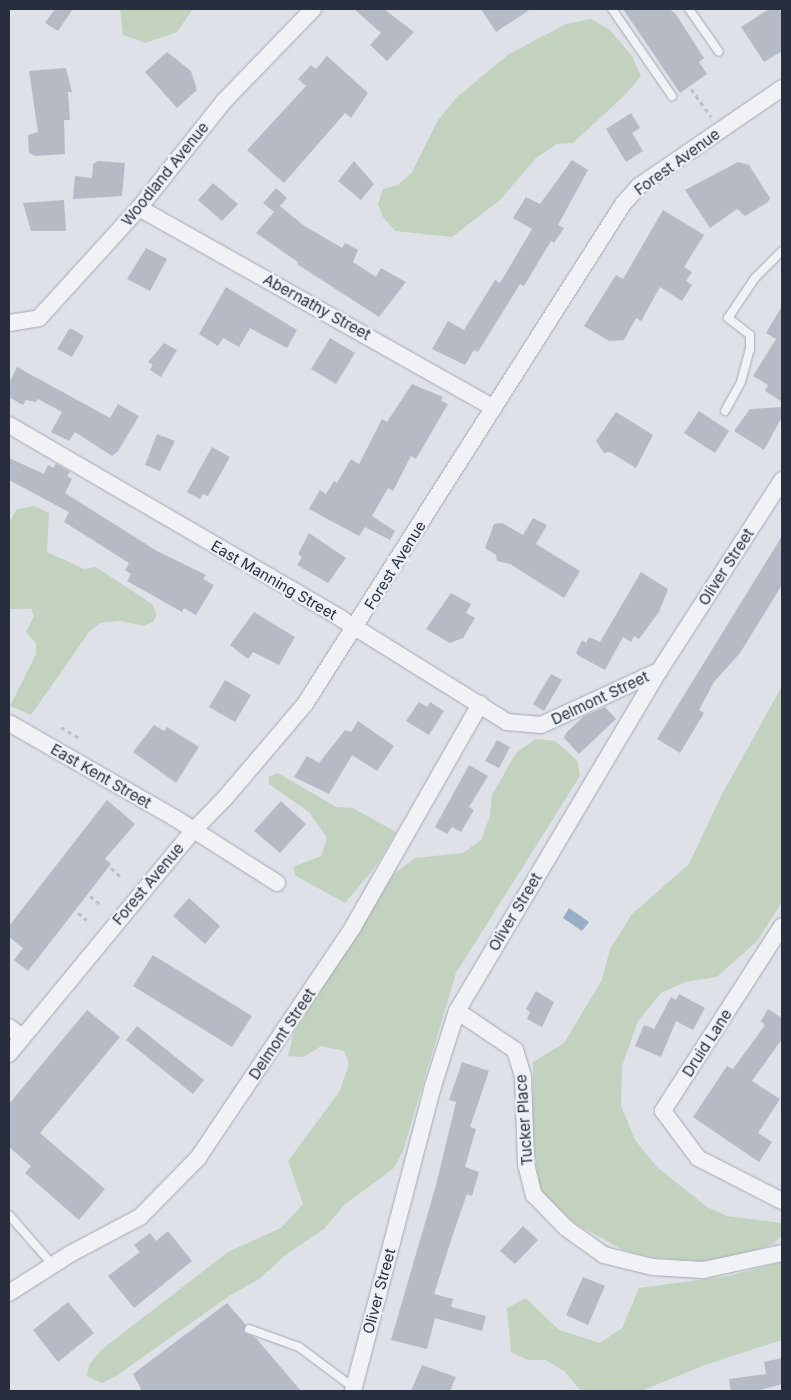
<!DOCTYPE html>
<html>
<head>
<meta charset="utf-8">
<style>
  body { margin:0 }
  #map { position:relative; width:791px; height:1400px; overflow:hidden; background:#dee1e8; font-family:Inter,sans-serif }
  div>[style] { position:absolute }
  [style*='--x'] { left:calc(var(--x)*1px); top:calc(var(--y)*1px); width:calc(var(--w)*1px); rotate:calc(var(--a)*1deg) }
  .green>* { inset:0; background:#c3d2bf }
  .water>* { inset:0; background:#98aec8 }
  .building>* { inset:0; background:#b5bac4 }
  .path>* { height:3px; margin-top:-1.5px; transform-origin:0; background:repeating-linear-gradient(90deg,#bcbfc6 0 4px,transparent 0 8px) }
  .roads { filter:drop-shadow(0 0 1px #a3a8b2) drop-shadow(0 0 1px #a3a8b2) }
  .service>* { height:8px; margin:-4px; padding:0 4px; transform-origin:4px; border-radius:4px; background:#f0f2f6 }
  .minor>* { height:16px; margin:-8px; padding:0 8px; transform-origin:8px; border-radius:8px; background:#f0f2f6 }
  span { translate:-50% -50%; white-space:nowrap; text-align:center; line-height:1.15; -webkit-text-stroke:4.5px #edf0f5; paint-order:stroke }
  .street-label { font-size:15px; color:#272f3f }
  .frame { position:absolute; inset:0; border:10px solid #272f3f; pointer-events:none }
</style>
</head>
<body>
<div id="map">
  <div class="green">
    <i style="clip-path:polygon(120px 9px,193px 9px,177px 32px,145px 43px,123px 35px)"></i>
    <i style="clip-path:polygon(591px 19px,610px 30px,632px 56px,641px 76px,625px 95px,573px 143px,557px 144px,536px 158px,500px 200px,452px 237px,395px 231px,383px 217px,378px 204px,383px 189px,398px 185px,412px 172px,438px 120px,456px 98px,509px 54px,566px 24px)"></i>
    <i style="clip-path:polygon(34px 506px,49px 513px,47px 552px,84px 569px,96px 567px,152px 604px,157px 615px,153px 622px,144px 626px,121px 621px,100px 623px,89px 632px,31px 715px,10px 706px,36px 654px,36px 643px,26px 632px,34px 616px,31px 609px,9px 609px,9px 522px,17px 509px)"></i>
    <i style="clip-path:polygon(782px 686px,782px 902px,757px 941px,717px 977px,685px 982px,661px 993px,638px 1021px,622px 1066px,621px 1105px,635px 1140px,657px 1167px,707px 1207px,727px 1216px,782px 1223px,782px 1235px,773px 1244px,736px 1256px,700px 1261px,656px 1258px,623px 1250px,576px 1224px,541px 1193px,532px 1141px,533px 1062px,564px 1043px,602px 980px,610px 949px,632px 914px,689px 864px,721px 796px)"></i>
    <i style="clip-path:polygon(536px 739px,555px 741px,567px 751px,578px 762px,580px 776px,456px 973px,403px 1151px,394px 1168px,344px 1205px,324px 1229px,287px 1254px,258px 1280px,232px 1294px,116px 1376px,102px 1383px,87px 1376px,89px 1365px,101px 1350px,228px 1252px,281px 1228px,303px 1204px,288px 1161px,339px 1092px,349px 1064px,344px 1051px,321px 1046px,304px 1057px,288px 1056px,294px 1033px,394px 874px,415px 858px,463px 853px,481px 840px,490px 816px,492px 795px,516px 753px)"></i>
    <i style="clip-path:polygon(278px 773px,336px 807px,353px 808px,396px 832px,376px 866px,345px 903px,296px 876px,293px 867px,321px 856px,327px 838px,309px 812px,269px 784px,269px 777px)"></i>
    <i style="clip-path:polygon(782px 1262px,782px 1340px,705px 1365px,641px 1391px,581px 1391px,564px 1371px,546px 1360px,528px 1360px,511px 1352px,507px 1308px,526px 1298px,559px 1330px,600px 1343px,622px 1328px,639px 1288px,728px 1276px)"></i>
  </div>
  <div class="water">
    <i style="clip-path:polygon(569px 908px,589px 922px,582px 931px,563px 918px)"></i>
  </div>
  <div class="building">
    <i style="clip-path:polygon(55px 9px,73px 9px,58px 31px,45px 23px)"></i>
    <i style="clip-path:polygon(354px 9px,384px 9px,414px 32px,387px 61px,370px 45px,381px 33px)"></i>
    <i style="clip-path:polygon(481px 9px,531px 9px,496px 32px)"></i>
    <i style="clip-path:polygon(623px 9px,669px 9px,675px 13px,704px 58px,699px 62px,707px 74px,680px 93px)"></i>
    <i style="clip-path:polygon(769px 9px,779px 9px,782px 14px,782px 51px,764px 62px,741px 27px)"></i>
    <i style="clip-path:polygon(167px 52px,191px 71px,197px 90px,177px 108px,145px 72px)"></i>
    <i style="clip-path:polygon(327px 56px,368px 93px,351px 118px,345px 113px,284px 183px,247px 150px,306px 86px,298px 79px,311px 65px,316px 69px)"></i>
    <i style="clip-path:polygon(66px 68px,72px 92px,68px 92px,70px 120px,64px 120px,65px 154px,35px 156px,29px 153px,28px 135px,38px 132px,29px 71px)"></i>
    <i style="clip-path:polygon(631px 113px,640px 128px,632px 133px,643px 151px,626px 162px,606px 129px)"></i>
    <i style="clip-path:polygon(572px 160px,588px 170px,558px 225px,564px 228px,554px 243px,551px 241px,524px 286px,520px 284px,478px 352px,474px 350px,465px 365px,432px 349px,448px 321px,464px 330px,495px 280px,500px 283px,532px 229px,513px 218px,526px 197px,540px 204px)"></i>
    <i style="clip-path:polygon(98px 161px,125px 163px,122px 196px,73px 199px,75px 176px,92px 178px,93px 164px)"></i>
    <i style="clip-path:polygon(354px 161px,374px 184px,361px 200px,338px 181px)"></i>
    <i style="clip-path:polygon(738px 162px,749px 165px,770px 198px,768px 202px,745px 216px,737px 209px,710px 228px,685px 190px)"></i>
    <i style="clip-path:polygon(213px 183px,238px 204px,222px 221px,198px 200px)"></i>
    <i style="clip-path:polygon(276px 188px,287px 198px,280px 206px,303px 225px,342px 248px,345px 243px,358px 250px,353px 262px,376px 277px,381px 268px,406px 282px,379px 317px,297px 264px,298px 262px,256px 233px,274px 212px,263px 203px)"></i>
    <i style="clip-path:polygon(64px 200px,66px 231px,31px 231px,23px 203px)"></i>
    <i style="clip-path:polygon(663px 210px,704px 235px,684px 267px,692px 272px,686px 281px,692px 285px,682px 301px,660px 287px,641px 321px,636px 318px,624px 340px,609px 341px,584px 326px,616px 275px,623px 279px)"></i>
    <i style="clip-path:polygon(146px 248px,167px 259px,150px 291px,127px 279px)"></i>
    <i style="clip-path:polygon(226px 287px,297px 330px,287px 348px,250px 328px,239px 347px,223px 338px,218px 346px,199px 334px)"></i>
    <i style="clip-path:polygon(782px 306px,782px 402px,765px 391px,768px 385px,753px 376px,776px 339px,766px 333px)"></i>
    <i style="clip-path:polygon(70px 328px,84px 336px,72px 357px,57px 349px)"></i>
    <i style="clip-path:polygon(330px 338px,355px 353px,336px 384px,311px 369px)"></i>
    <i style="clip-path:polygon(164px 343px,177px 350px,161px 377px,150px 370px,153px 365px,148px 362px)"></i>
    <i style="clip-path:polygon(17px 367px,110px 418px,118px 404px,139px 416px,118px 451px,112px 456px,75px 432px,69px 441px,51px 432px,62px 412px,38px 399px,36px 402px,26px 400px,23px 405px,9px 397px,9px 383px)"></i>
    <i style="clip-path:polygon(412px 384px,443px 397px,441px 401px,448px 404px,416px 459px,411px 456px,393px 491px,388px 488px,372px 516px,395px 531px,390px 540px,365px 527px,359px 536px,309px 509px,320px 490px,326px 494px,334px 481px,337px 483px,351px 459px,359px 464px,382px 419px,387px 422px)"></i>
    <i style="clip-path:polygon(782px 407px,782px 417px,764px 450px,734px 431px,750px 409px)"></i>
    <i style="clip-path:polygon(699px 411px,729px 431px,715px 453px,684px 433px)"></i>
    <i style="clip-path:polygon(616px 412px,653px 435px,636px 468px,610px 452px,604px 453px,596px 441px)"></i>
    <i style="clip-path:polygon(157px 434px,175px 441px,160px 471px,145px 465px)"></i>
    <i style="clip-path:polygon(212px 447px,230px 457px,208px 496px,203px 494px,200px 499px,187px 492px)"></i>
    <i style="clip-path:polygon(9px 458px,44px 474px,48px 465px,53px 468px,56px 464px,70px 472px,67px 476px,72px 479px,65px 493px,157px 551px,206px 575px,203px 579px,214px 585px,196px 615px,184px 608px,182px 612px,127px 581px,131px 574px,125px 570px,129px 563px,64px 522px,69px 512px,9px 480px)"></i>
    <i style="clip-path:polygon(533px 518px,547px 525px,536px 544px,580px 571px,564px 598px,510px 564px,497px 561px,496px 555px,485px 548px,494px 524px,502px 523px,523px 535px)"></i>
    <i style="clip-path:polygon(309px 533px,346px 558px,328px 583px,297px 565px,302px 557px,298px 554px)"></i>
    <i style="clip-path:polygon(782px 536px,782px 585px,740px 653px,714px 682px,699px 710px,704px 713px,680px 753px,657px 739px)"></i>
    <i style="clip-path:polygon(641px 572px,668px 589px,659px 612px,639px 639px,634px 636px,631px 642px,623px 637px,605px 670px,579px 656px,576px 653px,582px 640px,586px 643px,589px 637px,600px 642px)"></i>
    <i style="clip-path:polygon(451px 593px,471px 604px,466px 613px,475px 618px,463px 638px,450px 643px,426px 629px)"></i>
    <i style="clip-path:polygon(254px 612px,295px 637px,279px 665px,253px 652px,248px 659px,230px 645px)"></i>
    <i style="clip-path:polygon(551px 674px,562px 680px,544px 711px,533px 704px)"></i>
    <i style="clip-path:polygon(225px 680px,251px 695px,235px 722px,209px 707px)"></i>
    <i style="clip-path:polygon(419px 702px,427px 707px,430px 702px,444px 711px,429px 735px,406px 721px)"></i>
    <i style="clip-path:polygon(605px 707px,616px 719px,579px 754px,564px 738px,566px 733px,584px 716px)"></i>
    <i style="clip-path:polygon(358px 721px,394px 746px,377px 771px,352px 755px,329px 794px,294px 777px,307px 756px,319px 763px,345px 730px,351px 732px)"></i>
    <i style="clip-path:polygon(154px 725px,164px 731px,167px 727px,199px 747px,176px 783px,133px 752px)"></i>
    <i style="clip-path:polygon(497px 740px,510px 747px,499px 768px,485px 761px)"></i>
    <i style="clip-path:polygon(469px 765px,488px 776px,469px 807px,474px 810px,461px 832px,452px 827px,447px 834px,435px 827px)"></i>
    <i style="clip-path:polygon(107px 800px,135px 824px,105px 859px,111px 864px,28px 971px,14px 960px,23px 948px,9px 937px,9px 926px)"></i>
    <i style="clip-path:polygon(281px 801px,306px 824px,280px 853px,254px 831px)"></i>
    <i style="clip-path:polygon(189px 898px,220px 926px,205px 944px,173px 916px)"></i>
    <i style="clip-path:polygon(153px 955px,252px 1016px,232px 1047px,133px 986px)"></i>
    <i style="clip-path:polygon(536px 991px,554px 1002px,542px 1027px,527px 1019px,530px 1012px,526px 1009px)"></i>
    <i style="clip-path:polygon(679px 994px,705px 1008px,693px 1030px,676px 1021px,661px 1057px,635px 1046px,644px 1025px,654px 1029px,671px 997px,676px 1000px)"></i>
    <i style="clip-path:polygon(768px 1009px,782px 1018px,782px 1039px,752px 1081px,780px 1099px,758px 1133px,772px 1142px,759px 1162px,693px 1117px,727px 1066px,733px 1069px,765px 1025px,761px 1021px)"></i>
    <i style="clip-path:polygon(87px 1010px,120px 1037px,40px 1133px,105px 1189px,79px 1220px,25px 1173px,31px 1166px,9px 1147px,9px 1104px)"></i>
    <i style="clip-path:polygon(137px 1026px,204px 1080px,193px 1094px,126px 1040px)"></i>
    <i style="clip-path:polygon(462px 1062px,489px 1071px,470px 1127px,476px 1129px,465px 1167px,479px 1172px,472px 1196px,467px 1194px,454px 1231px,434px 1294px,453px 1299px,451px 1307px,486px 1316px,482px 1331px,435px 1318px,427px 1349px,391px 1340px,436px 1185px,456px 1102px,449px 1100px)"></i>
    <i style="clip-path:polygon(523px 1226px,538px 1240px,515px 1264px,500px 1251px)"></i>
    <i style="clip-path:polygon(168px 1231px,192px 1261px,134px 1308px,108px 1276px,140px 1252px,134px 1245px,150px 1233px,156px 1241px)"></i>
    <i style="clip-path:polygon(583px 1277px,605px 1286px,588px 1325px,566px 1315px)"></i>
    <i style="clip-path:polygon(68px 1302px,94px 1333px,58px 1362px,33px 1330px)"></i>
    <i style="clip-path:polygon(227px 1303px,246px 1325px,244px 1332px,256px 1338px,301px 1391px,142px 1391px,133px 1374px)"></i>
    <i style="clip-path:polygon(782px 1358px,782px 1384px,757px 1391px,731px 1391px,729px 1379px,766px 1374px,764px 1362px)"></i>
    <i style="clip-path:polygon(422px 1365px,456px 1377px,450px 1391px,411px 1391px)"></i>
  </div>
  <div class="path">
    <i style="--x:691;--y:89;--w:34;--a:54"></i>
    <i style="--x:61;--y:727;--w:23;--a:31"></i>
    <i style="--x:111;--y:868;--w:13;--a:42"></i>
    <i style="--x:90;--y:896;--w:13;--a:39"></i>
    <i style="--x:78;--y:913;--w:11;--a:38"></i>
  </div>
  <div class="roads">
    <div class="service">
      <i style="--x:612;--y:9;--w:106;--a:55.4"></i>
      <i style="--x:689;--y:9;--w:52;--a:55.1"></i>
      <i style="--x:725;--y:411;--w:33;--a:-61"></i>
      <i style="--x:741;--y:382;--w:34;--a:-75"></i>
      <i style="--x:750;--y:349;--w:14;--a:-90"></i>
      <i style="--x:750;--y:335;--w:28;--a:-142"></i>
      <i style="--x:728;--y:318;--w:48;--a:-56"></i>
      <i style="--x:755;--y:278;--w:38;--a:-45"></i>
      <i style="--x:9;--y:1215;--w:67;--a:48.7"></i>
      <i style="--x:249;--y:1329;--w:53;--a:19.8"></i>
      <i style="--x:299;--y:1347;--w:69;--a:36.7"></i>
    </div>
    <div class="minor">
      <i style="--x:139;--y:208;--w:407;--a:29.4"></i>
      <i style="--x:9;--y:323;--w:30;--a:-9"></i>
      <i style="--x:39;--y:318;--w:149;--a:-47.7"></i>
      <i style="--x:139;--y:208;--w:137;--a:-51.5"></i>
      <i style="--x:224;--y:101;--w:128;--a:-45.9"></i>
      <i style="--x:9;--y:425;--w:383;--a:30.2"></i>
      <i style="--x:340;--y:618;--w:197;--a:31.9"></i>
      <i style="--x:507;--y:722;--w:34;--a:5"></i>
      <i style="--x:541;--y:725;--w:130;--a:-24.6"></i>
      <i style="--x:9;--y:723;--w:191;--a:29.8"></i>
      <i style="--x:175;--y:818;--w:121;--a:32.5"></i>
      <i style="--x:782;--y:926;--w:220;--a:122.8"></i>
      <i style="--x:663;--y:1111;--w:59;--a:53.3"></i>
      <i style="--x:698;--y:1158;--w:94;--a:27.1"></i>
      <i style="--x:457;--y:1011;--w:70;--a:33.9"></i>
      <i style="--x:515;--y:1050;--w:27;--a:73"></i>
      <i style="--x:523;--y:1076;--w:88;--a:88"></i>
      <i style="--x:526;--y:1164;--w:32;--a:76"></i>
      <i style="--x:534;--y:1195;--w:46;--a:45.9"></i>
      <i style="--x:566;--y:1228;--w:47;--a:35.4"></i>
      <i style="--x:604;--y:1255;--w:50;--a:13.8"></i>
      <i style="--x:653;--y:1267;--w:50;--a:3.4"></i>
      <i style="--x:703;--y:1270;--w:81;--a:-12.1"></i>
      <i style="--x:9;--y:1027;--w:16;--a:38"></i>
      <i style="--x:9;--y:1054;--w:289;--a:-50.5"></i>
      <i style="--x:193;--y:831;--w:46;--a:-45.9"></i>
      <i style="--x:225;--y:798;--w:123;--a:-49.6"></i>
      <i style="--x:305;--y:704;--w:593;--a:-57.54"></i>
      <i style="--x:623;--y:204;--w:24;--a:-48"></i>
      <i style="--x:639;--y:186;--w:173;--a:-34.4"></i>
      <i style="--x:9;--y:1293;--w:72;--a:-32.6"></i>
      <i style="--x:70;--y:1254;--w:79;--a:-27.9"></i>
      <i style="--x:140;--y:1217;--w:83;--a:-45.5"></i>
      <i style="--x:198;--y:1158;--w:278;--a:-56.1"></i>
      <i style="--x:353;--y:927;--w:257;--a:-60.3"></i>
      <i style="--x:353;--y:1391;--w:315;--a:-75.3"></i>
      <i style="--x:433;--y:1086;--w:79;--a:-72.3"></i>
      <i style="--x:457;--y:1011;--w:395;--a:-59.3"></i>
      <i style="--x:659;--y:671;--w:227;--a:-57.2"></i>
    </div>
  </div>
  <div class="street-label">
    <span style="left:677px;top:162px;rotate:-36deg">Forest Avenue</span>
    <span style="left:165px;top:174px;rotate:-51deg">Woodland Avenue</span>
    <span style="left:317px;top:307px;rotate:29deg">Abernathy Street</span>
    <span style="left:395px;top:565px;rotate:-58deg">Forest Avenue</span>
    <span style="left:726px;top:567px;rotate:-57deg">Oliver Street</span>
    <span style="left:274px;top:580px;rotate:30deg">East Manning Street</span>
    <span style="left:600px;top:698px;rotate:-25deg">Delmont Street</span>
    <span style="left:101px;top:776px;rotate:30deg">East Kent Street</span>
    <span style="left:148px;top:884px;rotate:-50deg">Forest Avenue</span>
    <span style="left:515px;top:912px;rotate:-59deg">Oliver Street</span>
    <span style="left:282px;top:1034px;rotate:-56deg">Delmont Street</span>
    <span style="left:707px;top:1043px;rotate:-57deg">Druid Lane</span>
    <span style="left:524px;top:1120px;rotate:-94deg">Tucker Place</span>
    <span style="left:379px;top:1291px;rotate:-75deg">Oliver Street</span>
  </div>
  <div class="frame"></div>
</div>
</body>
</html>
